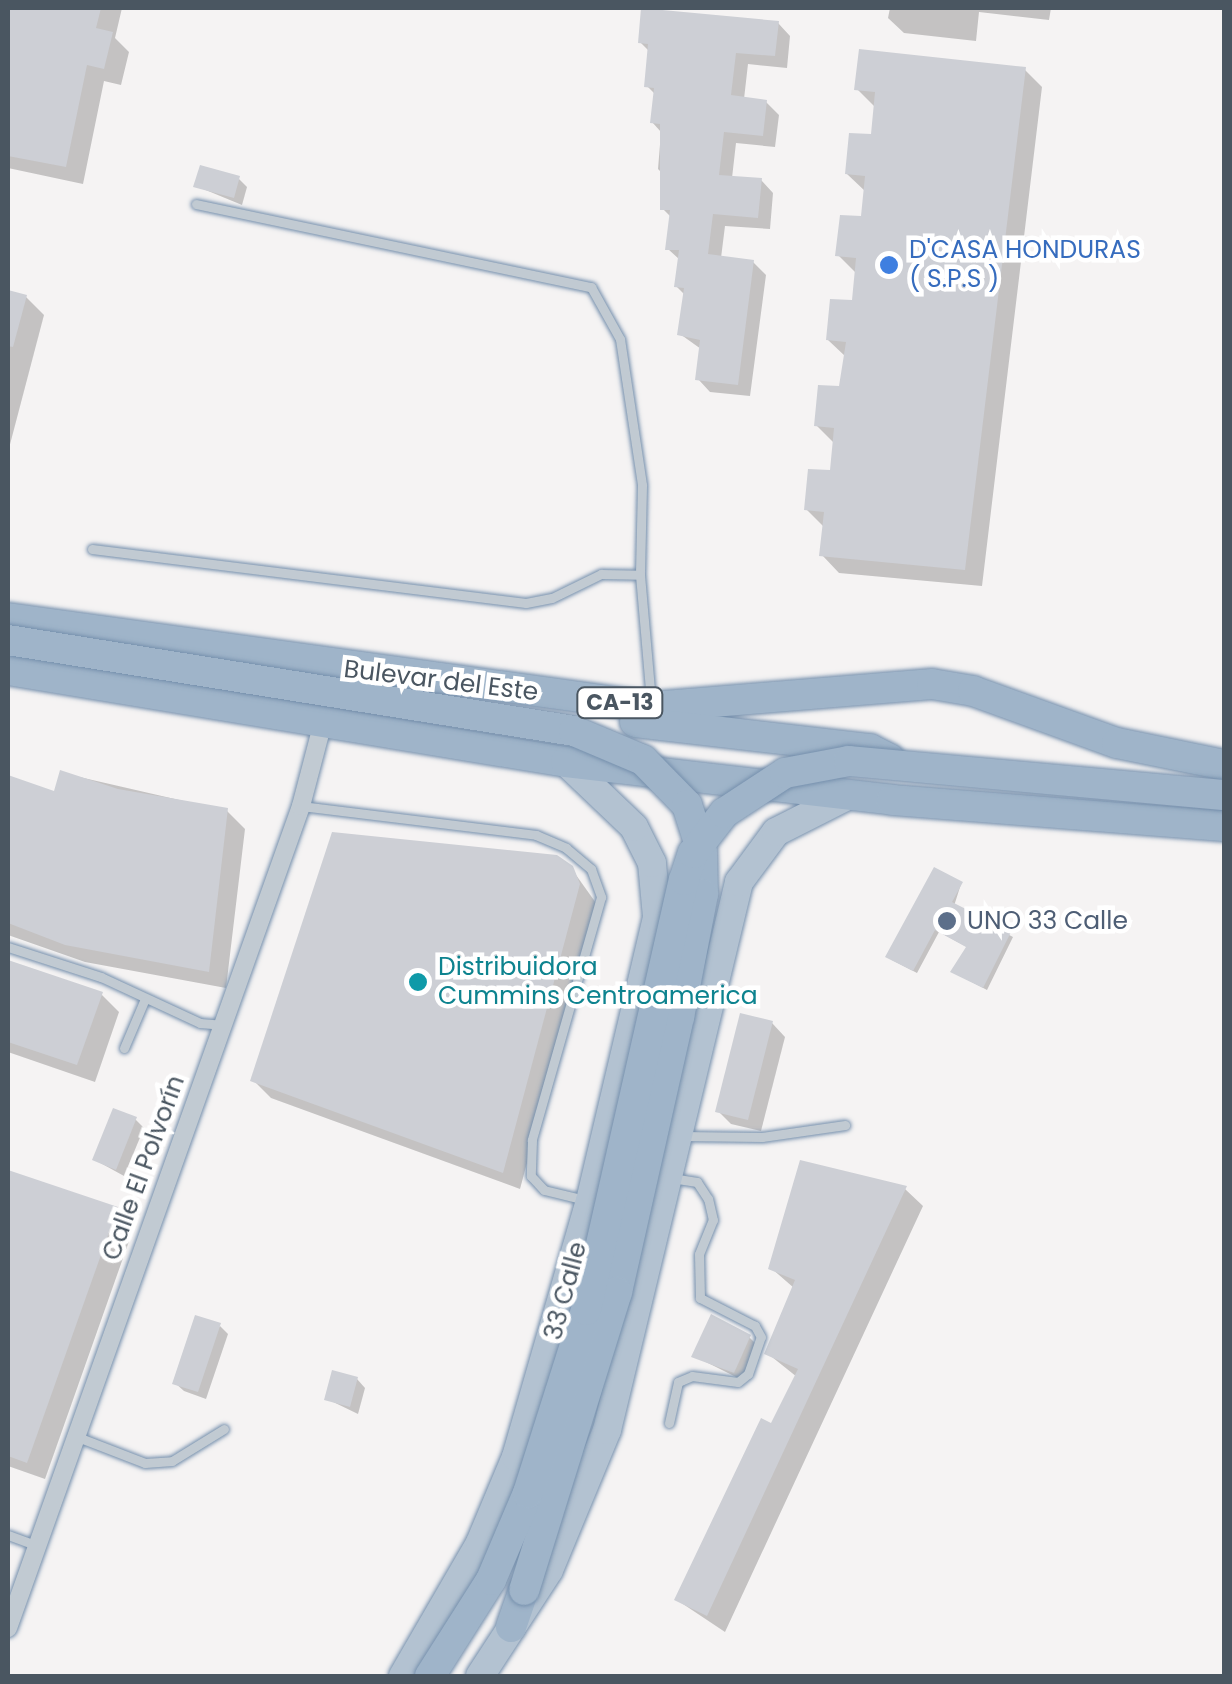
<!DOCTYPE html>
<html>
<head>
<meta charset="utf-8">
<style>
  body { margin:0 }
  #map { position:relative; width:1232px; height:1684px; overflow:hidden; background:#f5f3f3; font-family:Poppins,sans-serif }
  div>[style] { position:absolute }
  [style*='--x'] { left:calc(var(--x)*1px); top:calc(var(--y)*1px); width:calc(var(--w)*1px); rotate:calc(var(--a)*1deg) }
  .shadow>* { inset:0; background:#0003 }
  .building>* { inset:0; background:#cdcfd5 }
  .roads { filter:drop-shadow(0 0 2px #7690ad) drop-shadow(0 0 2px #7690ad) }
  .service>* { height:9px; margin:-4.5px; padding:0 4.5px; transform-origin:4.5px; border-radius:4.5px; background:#c1cad2 }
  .minor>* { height:18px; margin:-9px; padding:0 9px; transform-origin:9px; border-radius:9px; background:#c1cad2 }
  .primary>* { height:28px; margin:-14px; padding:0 14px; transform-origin:14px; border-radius:14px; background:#b3c2d1 }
  .trunk>* { height:30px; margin:-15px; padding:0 15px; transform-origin:15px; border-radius:15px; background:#9fb4c9 }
  .bridges { filter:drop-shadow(0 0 2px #7690ad) drop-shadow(0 0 2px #7690ad) }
  .trunk-bridge>* { height:30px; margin:-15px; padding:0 15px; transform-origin:15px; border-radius:15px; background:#9fb4c9 }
  .dots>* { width:28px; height:28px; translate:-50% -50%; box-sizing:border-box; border:5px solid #fff; border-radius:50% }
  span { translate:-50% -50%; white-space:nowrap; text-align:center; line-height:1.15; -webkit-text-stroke:9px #fff; paint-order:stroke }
  .shield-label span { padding:2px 8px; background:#fff; border:2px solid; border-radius:8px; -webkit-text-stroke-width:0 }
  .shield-label { font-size:22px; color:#4a5661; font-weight:700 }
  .shop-label { font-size:25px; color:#366cbe }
  .left { translate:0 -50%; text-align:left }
  .street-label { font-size:25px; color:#4a5661 }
  .service-label { font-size:25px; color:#4e5e75 }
  .culture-label { font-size:25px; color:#0d838f }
  .frame { position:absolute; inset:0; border:10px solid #4a5661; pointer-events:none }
</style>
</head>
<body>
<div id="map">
  <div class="shadow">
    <i style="clip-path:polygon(8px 8px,122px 8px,115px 38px,129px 52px,121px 85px,104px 81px,83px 184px,8px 168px)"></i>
    <i style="clip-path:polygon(890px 8px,1051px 8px,1049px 20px,979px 12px,976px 41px,904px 33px,888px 18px)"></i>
    <i style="clip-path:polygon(778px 23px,790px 36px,787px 68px,748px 64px,744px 99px,766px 102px,779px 115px,775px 147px,736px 143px,732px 178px,761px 180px,773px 193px,770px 229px,725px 226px,721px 258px,753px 262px,766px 275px,750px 396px,710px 392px,698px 379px,701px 349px,680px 334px,685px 295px,676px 286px,680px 260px,668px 249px,672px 218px,663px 209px,665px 176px,658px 169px,661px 132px,652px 122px,656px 95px,647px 86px,650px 52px,640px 42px)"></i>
    <i style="clip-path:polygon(1025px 70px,1042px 87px,982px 586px,839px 573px,822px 555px,825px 528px,806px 509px,832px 473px,835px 444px,816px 425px,841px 389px,846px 357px,828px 340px,854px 303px,857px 274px,838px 255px,863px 219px,866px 192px,847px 174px,873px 137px,876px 108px,857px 89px)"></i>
    <i style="clip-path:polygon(239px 179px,247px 187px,242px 205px,196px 186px)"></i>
    <i style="clip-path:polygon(8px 293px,26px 297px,44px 315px,8px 452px)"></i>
    <i style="clip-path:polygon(62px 773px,227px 811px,245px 829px,226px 988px,85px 962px,8px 935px,8px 778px,56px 794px)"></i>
    <i style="clip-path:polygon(571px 868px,596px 903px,520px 1189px,271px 1098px,253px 1080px)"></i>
    <i style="clip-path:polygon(961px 884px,954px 906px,1013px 937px,987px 990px,953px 972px,969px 948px,939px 932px,917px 973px,892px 960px)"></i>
    <i style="clip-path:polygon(8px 962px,101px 994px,119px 1012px,95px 1082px,8px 1052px)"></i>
    <i style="clip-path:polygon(772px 1023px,785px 1037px,761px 1131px,731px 1124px,718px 1111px)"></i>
    <i style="clip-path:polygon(135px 1119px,144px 1128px,124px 1176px,95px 1160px)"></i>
    <i style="clip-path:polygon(8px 1173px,117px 1209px,134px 1227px,45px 1479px,8px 1466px)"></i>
    <i style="clip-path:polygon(905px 1189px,923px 1206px,725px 1632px,677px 1600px,797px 1377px,767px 1353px,794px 1288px,771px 1268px)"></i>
    <i style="clip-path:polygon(220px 1326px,228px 1334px,206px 1399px,184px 1391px,175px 1383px)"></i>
    <i style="clip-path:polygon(749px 1337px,758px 1346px,742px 1380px,694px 1356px)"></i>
    <i style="clip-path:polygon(357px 1379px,365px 1388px,358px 1414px,327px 1399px)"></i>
  </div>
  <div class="building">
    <i style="clip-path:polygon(8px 8px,101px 8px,96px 28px,113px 32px,104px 69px,87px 65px,66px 167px,8px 156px)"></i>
    <i style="clip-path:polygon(641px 8px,779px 21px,775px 56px,736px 53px,731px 95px,767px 100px,763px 136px,724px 132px,719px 175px,762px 178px,758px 218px,713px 214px,708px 254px,754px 260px,738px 385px,695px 380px,700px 340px,677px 335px,684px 288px,674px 287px,679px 250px,665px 250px,670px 210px,660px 210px,660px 124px,650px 123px,654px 88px,644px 87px,648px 44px,638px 43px)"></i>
    <i style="clip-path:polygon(859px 49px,1026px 67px,965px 570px,819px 556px,824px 512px,804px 510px,808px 469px,830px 470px,834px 428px,814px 426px,818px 385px,839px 386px,846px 342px,826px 340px,830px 299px,852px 300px,856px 258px,835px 256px,840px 215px,861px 216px,865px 176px,845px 174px,849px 133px,871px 134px,875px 92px,854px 90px)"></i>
    <i style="clip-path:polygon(200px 165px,240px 176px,234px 198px,193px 187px)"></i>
    <i style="clip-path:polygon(8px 290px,27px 295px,13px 347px,8px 346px)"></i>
    <i style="clip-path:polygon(60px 770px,118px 789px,228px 808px,209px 972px,65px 945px,8px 923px,8px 775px,54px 791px)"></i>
    <i style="clip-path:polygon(332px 832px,557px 855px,573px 866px,580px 884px,503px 1173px,250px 1081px)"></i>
    <i style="clip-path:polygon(934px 867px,963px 882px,952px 902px,1011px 932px,983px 988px,950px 972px,966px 947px,935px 930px,913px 971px,885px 957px)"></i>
    <i style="clip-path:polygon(8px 960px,103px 992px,77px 1065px,8px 1042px)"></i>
    <i style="clip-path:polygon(740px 1013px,773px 1021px,748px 1120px,715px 1112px)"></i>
    <i style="clip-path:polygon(113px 1108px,137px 1117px,116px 1170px,92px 1160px)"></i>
    <i style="clip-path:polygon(800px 1160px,907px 1186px,707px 1616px,674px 1600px,761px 1418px,771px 1423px,798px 1369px,764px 1354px,795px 1280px,768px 1269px)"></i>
    <i style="clip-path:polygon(8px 1170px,118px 1207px,27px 1463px,8px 1456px)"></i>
    <i style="clip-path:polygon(711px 1314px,751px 1335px,734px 1373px,691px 1357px)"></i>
    <i style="clip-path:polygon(195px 1315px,221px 1323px,198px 1392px,172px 1384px)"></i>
    <i style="clip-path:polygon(332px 1370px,358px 1377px,350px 1407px,324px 1400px)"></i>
  </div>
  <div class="roads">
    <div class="service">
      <i style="--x:196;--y:204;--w:404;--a:11.9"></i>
      <i style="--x:591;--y:287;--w:60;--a:60.9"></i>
      <i style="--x:620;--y:339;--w:148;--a:81.4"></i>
      <i style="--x:642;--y:485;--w:90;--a:91.3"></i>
      <i style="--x:640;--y:575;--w:125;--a:85"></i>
      <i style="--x:92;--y:549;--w:437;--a:7.1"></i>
      <i style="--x:526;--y:603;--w:26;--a:-11"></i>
      <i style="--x:552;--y:598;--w:55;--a:-26.1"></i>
      <i style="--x:601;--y:574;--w:39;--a:1"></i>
      <i style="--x:301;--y:806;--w:237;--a:7"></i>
      <i style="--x:536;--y:835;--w:33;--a:23"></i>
      <i style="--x:566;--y:848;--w:33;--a:40"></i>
      <i style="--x:591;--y:869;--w:30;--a:70"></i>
      <i style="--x:601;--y:897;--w:253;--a:105.9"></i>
      <i style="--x:532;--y:1140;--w:36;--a:92"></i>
      <i style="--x:531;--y:1176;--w:19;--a:47"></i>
      <i style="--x:544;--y:1190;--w:42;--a:13.7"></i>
      <i style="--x:8;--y:947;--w:98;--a:17.9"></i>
      <i style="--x:101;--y:977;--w:109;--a:24.9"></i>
      <i style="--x:200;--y:1023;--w:21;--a:5"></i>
      <i style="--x:124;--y:1048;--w:51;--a:-66.9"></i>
      <i style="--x:680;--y:1136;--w:82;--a:0.7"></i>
      <i style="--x:762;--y:1137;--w:84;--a:-8.2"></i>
      <i style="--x:669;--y:1423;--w:42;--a:-77.6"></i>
      <i style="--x:678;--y:1382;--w:15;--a:-23"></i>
      <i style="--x:692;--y:1376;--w:46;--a:7.4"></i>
      <i style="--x:738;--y:1382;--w:13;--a:-39"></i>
      <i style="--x:748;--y:1374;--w:39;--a:-71"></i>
      <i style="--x:761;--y:1337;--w:13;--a:-119"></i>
      <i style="--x:755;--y:1326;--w:62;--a:-153"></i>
      <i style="--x:700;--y:1298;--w:44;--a:-91.3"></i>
      <i style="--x:699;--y:1254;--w:37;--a:-68"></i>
      <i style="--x:713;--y:1220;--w:22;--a:-103"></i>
      <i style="--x:708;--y:1199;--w:20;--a:-123"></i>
      <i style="--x:697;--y:1182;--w:26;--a:-171"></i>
      <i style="--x:75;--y:1436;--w:75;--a:21.1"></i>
      <i style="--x:145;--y:1463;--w:27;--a:-4"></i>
      <i style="--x:172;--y:1461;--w:61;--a:-31.6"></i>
      <i style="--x:8;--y:1535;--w:29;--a:20"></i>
    </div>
    <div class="minor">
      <i style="--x:8;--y:1628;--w:873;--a:-70.38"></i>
      <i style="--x:301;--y:806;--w:87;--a:-75.3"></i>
    </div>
    <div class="primary">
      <i style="--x:403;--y:1676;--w:154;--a:-59.9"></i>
      <i style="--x:480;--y:1543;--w:93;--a:-67.3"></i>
      <i style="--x:516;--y:1457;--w:266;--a:-73.9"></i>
      <i style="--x:590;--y:1201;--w:292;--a:-76.7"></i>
      <i style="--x:657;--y:917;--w:54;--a:-95.3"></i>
      <i style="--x:652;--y:863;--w:40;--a:-116.6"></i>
      <i style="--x:634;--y:827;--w:94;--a:-136.3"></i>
      <i style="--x:480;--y:1676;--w:126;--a:-56.9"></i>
      <i style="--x:549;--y:1570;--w:152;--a:-67.5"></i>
      <i style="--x:607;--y:1430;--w:564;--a:-76.46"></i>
      <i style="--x:739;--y:882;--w:62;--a:-53.5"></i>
      <i style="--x:776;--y:832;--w:82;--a:-26.9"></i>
    </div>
    <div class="trunk">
      <i style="--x:8;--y:618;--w:650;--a:7.87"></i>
      <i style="--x:652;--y:707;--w:281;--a:-4.7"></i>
      <i style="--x:932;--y:684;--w:42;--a:9.7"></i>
      <i style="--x:973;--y:691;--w:153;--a:19.9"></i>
      <i style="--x:1117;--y:743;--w:109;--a:11.6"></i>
      <i style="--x:8;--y:670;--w:566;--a:9.36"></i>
      <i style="--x:566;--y:762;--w:328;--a:6.6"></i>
      <i style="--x:892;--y:800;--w:333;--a:4.5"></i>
      <i style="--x:635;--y:722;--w:237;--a:6.6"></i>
      <i style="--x:870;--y:749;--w:22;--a:27"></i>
      <i style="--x:511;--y:1627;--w:39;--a:-71"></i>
    </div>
  </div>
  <div class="bridges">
    <div class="trunk-bridge">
      <i style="--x:8;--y:640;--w:573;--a:9.13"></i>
      <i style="--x:574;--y:731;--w:75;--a:22.8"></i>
      <i style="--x:643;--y:760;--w:63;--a:45.6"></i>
      <i style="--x:687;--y:805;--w:49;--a:72.3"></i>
      <i style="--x:702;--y:852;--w:42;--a:88.6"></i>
      <i style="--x:703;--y:894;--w:125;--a:101"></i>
      <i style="--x:679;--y:1017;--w:282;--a:102.7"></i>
      <i style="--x:617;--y:1292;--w:312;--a:107.3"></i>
      <i style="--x:430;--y:1676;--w:114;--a:-57.6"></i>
      <i style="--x:491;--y:1580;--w:95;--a:-67"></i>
      <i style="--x:528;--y:1493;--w:192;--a:-72.4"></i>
      <i style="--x:586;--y:1310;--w:441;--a:-77.2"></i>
      <i style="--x:684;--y:880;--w:28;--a:-72"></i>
      <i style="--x:693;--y:853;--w:51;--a:-52.2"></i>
      <i style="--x:724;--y:813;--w:73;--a:-33.3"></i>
      <i style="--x:785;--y:773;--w:65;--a:-10.6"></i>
      <i style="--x:849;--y:761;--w:377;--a:5.2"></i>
    </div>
  </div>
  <div class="dots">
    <i style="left:889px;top:265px;background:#3f7fe0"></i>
    <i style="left:947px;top:921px;background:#5c6f8a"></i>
    <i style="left:418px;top:982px;background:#0f9aa8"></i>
  </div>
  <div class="shield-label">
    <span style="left:620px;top:703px">CA-13</span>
  </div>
  <div class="shop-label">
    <span class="left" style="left:909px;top:265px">D'CASA HONDURAS<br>( S.P.S )</span>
  </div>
  <div class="street-label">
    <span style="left:441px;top:681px;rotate:7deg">Bulevar del Este</span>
    <span style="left:144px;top:1168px;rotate:-70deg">Calle El Polvorín</span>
    <span style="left:566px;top:1291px;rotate:-75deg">33 Calle</span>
  </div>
  <div class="service-label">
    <span class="left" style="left:967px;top:921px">UNO 33 Calle</span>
  </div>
  <div class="culture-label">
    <span class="left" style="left:438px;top:982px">Distribuidora<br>Cummins Centroamerica</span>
  </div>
  <div class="frame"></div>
</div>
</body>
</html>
